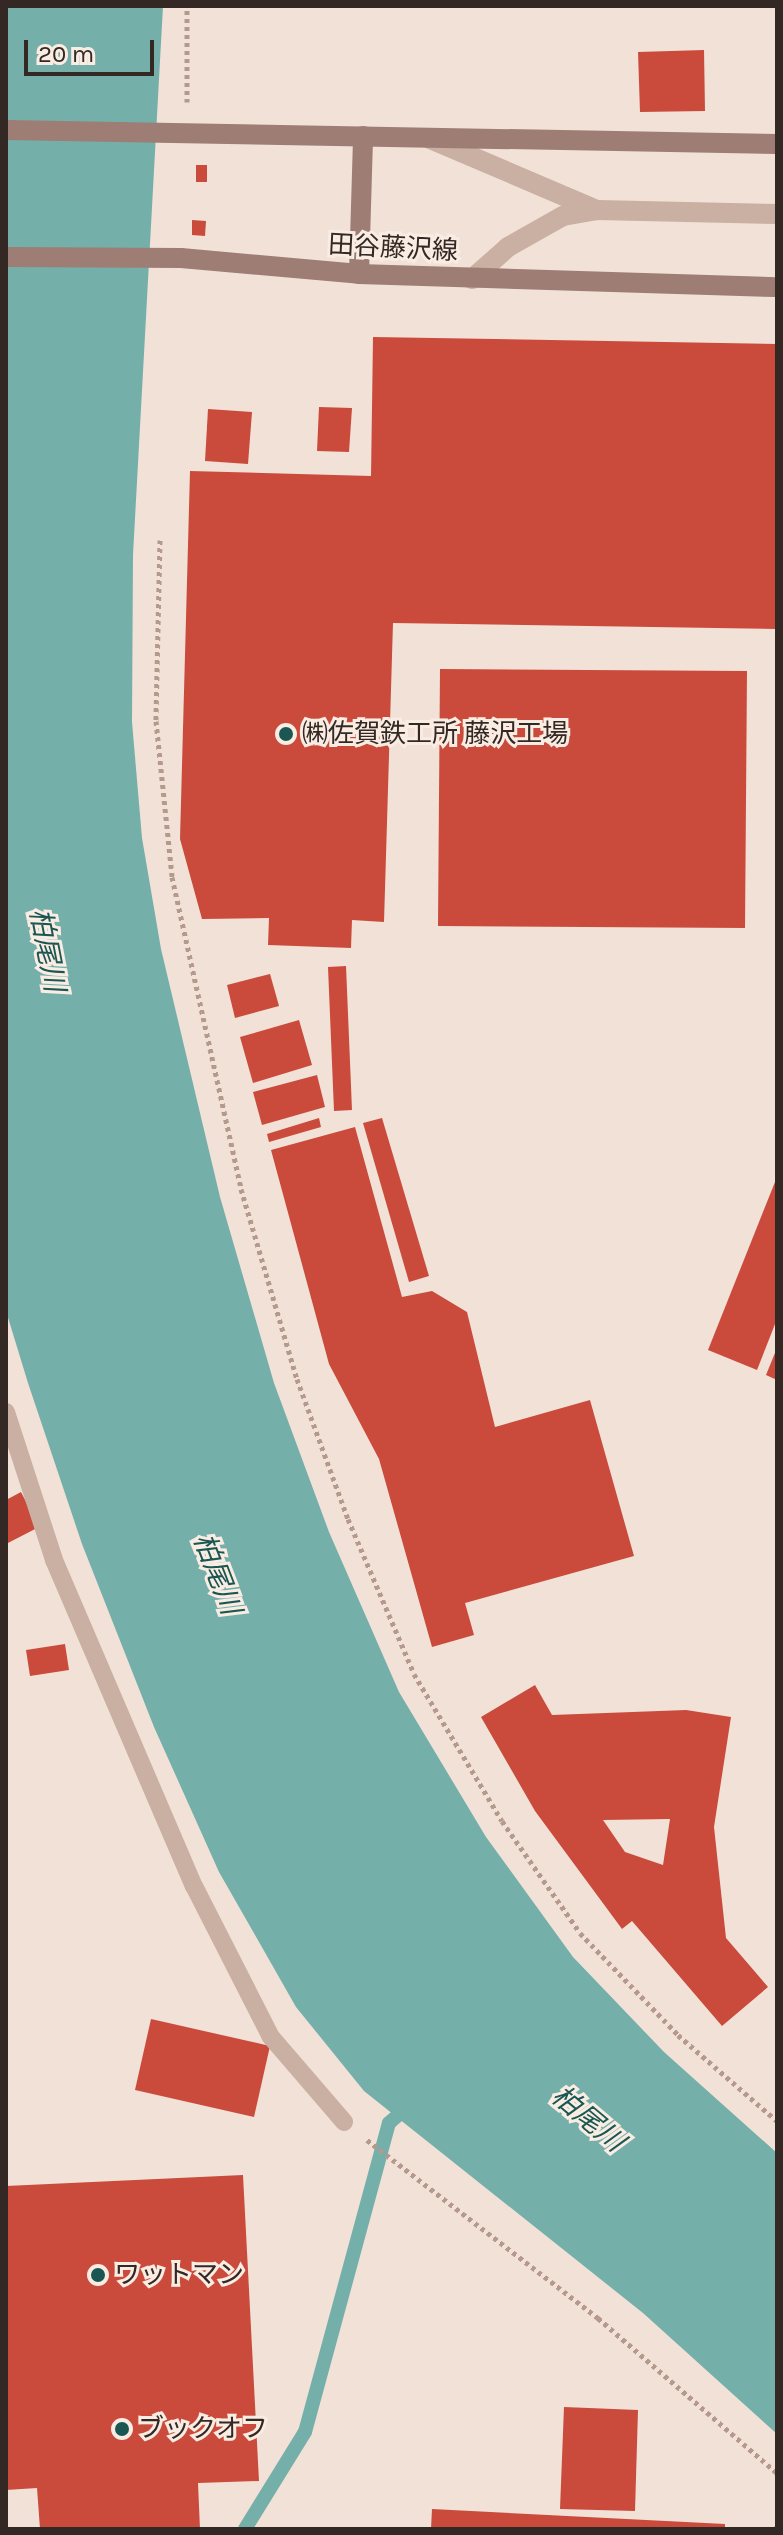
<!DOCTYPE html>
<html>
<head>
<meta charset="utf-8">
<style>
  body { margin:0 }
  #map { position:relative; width:783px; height:2535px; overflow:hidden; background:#f1e1d7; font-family:Karla,"Noto Sans JP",sans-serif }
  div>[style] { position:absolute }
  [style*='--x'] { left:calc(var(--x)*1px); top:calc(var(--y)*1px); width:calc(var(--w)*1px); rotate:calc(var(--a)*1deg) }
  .water>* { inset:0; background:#75afaa }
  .stream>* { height:14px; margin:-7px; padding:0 7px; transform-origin:7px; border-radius:7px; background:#75afaa }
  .building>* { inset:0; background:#ca4b3c }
  .path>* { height:5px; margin-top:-2.5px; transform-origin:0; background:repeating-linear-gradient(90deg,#b5998d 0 4px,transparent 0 8px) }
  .service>* { height:18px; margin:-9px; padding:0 9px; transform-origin:9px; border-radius:9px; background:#caafa3 }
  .tertiary>* { height:20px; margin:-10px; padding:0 10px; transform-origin:10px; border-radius:10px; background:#caafa3 }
  .secondary>* { height:20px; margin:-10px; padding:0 10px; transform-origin:10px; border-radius:10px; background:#9d7d74 }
  .dots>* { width:22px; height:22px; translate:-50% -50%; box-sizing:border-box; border:4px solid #f9ece3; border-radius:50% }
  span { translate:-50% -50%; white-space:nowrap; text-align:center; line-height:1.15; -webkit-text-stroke:6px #f9ece3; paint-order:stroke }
  .street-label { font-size:26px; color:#342825 }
  .poi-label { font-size:26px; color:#342825 }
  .left { translate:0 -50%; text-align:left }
  .water-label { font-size:28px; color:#1a5652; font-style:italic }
  .frame { position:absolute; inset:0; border:8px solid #342825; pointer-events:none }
  .scale { position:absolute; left:24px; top:40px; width:130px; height:36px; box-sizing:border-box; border:4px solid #342825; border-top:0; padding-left:10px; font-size:24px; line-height:28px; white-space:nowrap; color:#342825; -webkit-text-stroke:6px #f9ece3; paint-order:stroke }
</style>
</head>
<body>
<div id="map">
  <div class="water">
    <i style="clip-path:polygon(6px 6px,163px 6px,133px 555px,132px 722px,142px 838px,161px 949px,220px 1197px,274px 1383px,329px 1532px,399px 1692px,486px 1837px,573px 1957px,664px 2052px,777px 2153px,777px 2434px,643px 2313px,364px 2091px,296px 2007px,219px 1872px,154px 1727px,82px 1544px,28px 1383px,6px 1311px)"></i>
  </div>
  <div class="stream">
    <i style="--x:245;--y:2529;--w:114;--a:-58.3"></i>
    <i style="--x:305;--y:2432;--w:320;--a:-74.8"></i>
    <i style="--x:389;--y:2123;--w:29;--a:-41"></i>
  </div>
  <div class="building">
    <i style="clip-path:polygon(704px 50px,705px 111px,640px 112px,638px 52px)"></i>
    <i style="clip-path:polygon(196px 165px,207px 165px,207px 182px,196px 182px)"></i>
    <i style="clip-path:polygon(192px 220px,206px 221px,205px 236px,192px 235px)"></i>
    <i style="clip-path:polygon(373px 337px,777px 344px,777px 629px,393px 623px,384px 922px,352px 920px,351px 948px,268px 945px,269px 918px,202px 919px,180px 839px,190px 471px,371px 476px)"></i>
    <i style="clip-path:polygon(319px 407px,352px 408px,349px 452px,317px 451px)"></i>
    <i style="clip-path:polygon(208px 409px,252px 412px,248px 464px,205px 461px)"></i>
    <i style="clip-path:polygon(440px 669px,747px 671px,745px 928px,438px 926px)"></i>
    <i style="clip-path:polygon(346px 966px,352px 1110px,334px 1111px,328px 967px)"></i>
    <i style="clip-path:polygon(270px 974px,279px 1006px,235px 1018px,227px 985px)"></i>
    <i style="clip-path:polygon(299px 1020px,312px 1065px,253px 1083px,240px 1037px)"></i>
    <i style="clip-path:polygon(317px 1075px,325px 1107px,262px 1125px,253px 1092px)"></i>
    <i style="clip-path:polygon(319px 1118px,321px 1127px,269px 1142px,267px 1134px)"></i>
    <i style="clip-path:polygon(382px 1118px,429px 1276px,409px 1282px,363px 1123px)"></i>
    <i style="clip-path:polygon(355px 1127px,402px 1297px,432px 1291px,467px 1312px,495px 1427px,590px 1400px,634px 1556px,465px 1603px,474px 1635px,432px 1647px,379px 1459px,329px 1364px,271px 1150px)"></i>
    <i style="clip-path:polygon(777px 1177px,777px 1319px,757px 1370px,708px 1350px)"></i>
    <i style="clip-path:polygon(777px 1348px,777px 1380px,766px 1375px)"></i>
    <i style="clip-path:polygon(21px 1492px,39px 1527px,6px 1544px,6px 1500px)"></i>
    <i style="clip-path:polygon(65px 1644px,69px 1670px,30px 1676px,26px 1650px)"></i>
    <i style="clip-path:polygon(evenodd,535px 1685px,552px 1715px,686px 1710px,731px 1717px,714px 1827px,726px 1938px,768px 1987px,722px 2026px,632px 1921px,622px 1929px,535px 1811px,481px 1717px,535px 1685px,670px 1819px,663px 1865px,625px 1852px,603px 1820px,670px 1819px)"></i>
    <i style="clip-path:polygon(151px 2019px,270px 2046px,254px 2117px,135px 2090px)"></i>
    <i style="clip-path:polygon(243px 2175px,259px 2481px,198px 2483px,200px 2529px,40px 2529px,37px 2488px,6px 2490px,6px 2186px)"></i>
    <i style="clip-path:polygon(564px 2407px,638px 2410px,635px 2511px,560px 2509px)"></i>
    <i style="clip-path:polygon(432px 2509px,725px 2524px,725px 2529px,431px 2529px)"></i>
  </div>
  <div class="path">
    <i style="--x:187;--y:102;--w:96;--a:-90"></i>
    <i style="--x:160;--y:540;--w:181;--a:91.3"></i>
    <i style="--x:156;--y:721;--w:157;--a:84.1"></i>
    <i style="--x:172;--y:877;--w:320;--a:77.5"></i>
    <i style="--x:241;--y:1189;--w:198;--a:73.6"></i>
    <i style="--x:297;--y:1379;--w:149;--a:70"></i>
    <i style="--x:348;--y:1519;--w:168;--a:66.9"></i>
    <i style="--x:414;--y:1674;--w:171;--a:59.1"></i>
    <i style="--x:502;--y:1821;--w:136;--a:55.1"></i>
    <i style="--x:580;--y:1933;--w:141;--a:46.1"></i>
    <i style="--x:678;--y:2035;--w:131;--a:41"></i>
    <i style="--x:367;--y:2140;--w:292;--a:37.6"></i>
    <i style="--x:598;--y:2318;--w:237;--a:40.9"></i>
    <i style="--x:777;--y:2529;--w:4;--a:-90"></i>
  </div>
  <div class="service">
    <i style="--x:6;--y:1412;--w:156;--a:72"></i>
    <i style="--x:54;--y:1560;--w:355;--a:66.8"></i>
    <i style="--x:194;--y:1886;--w:169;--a:63"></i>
    <i style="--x:271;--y:2037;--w:112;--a:49.3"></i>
  </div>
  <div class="tertiary">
    <i style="--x:428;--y:138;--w:184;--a:23.1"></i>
    <i style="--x:472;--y:279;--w:48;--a:-41.6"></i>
    <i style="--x:508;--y:247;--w:63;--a:-29.4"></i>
    <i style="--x:563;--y:216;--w:35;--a:-10"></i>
    <i style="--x:597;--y:210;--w:180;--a:1.3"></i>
  </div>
  <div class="secondary">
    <i style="--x:6;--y:130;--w:771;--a:1.04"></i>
    <i style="--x:6;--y:257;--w:175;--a:0.3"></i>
    <i style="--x:181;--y:258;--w:179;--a:5.1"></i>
    <i style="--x:359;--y:274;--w:418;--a:1.8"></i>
    <i style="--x:359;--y:274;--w:138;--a:-88.3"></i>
  </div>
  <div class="dots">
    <i style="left:286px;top:734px;background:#1a5652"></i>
    <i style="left:98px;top:2275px;background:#1a5652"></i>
    <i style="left:122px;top:2429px;background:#1a5652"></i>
  </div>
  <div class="street-label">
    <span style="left:393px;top:248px;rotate:3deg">田谷藤沢線</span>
  </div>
  <div class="poi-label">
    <span class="left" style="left:302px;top:734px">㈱佐賀鉄工所 藤沢工場</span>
    <span class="left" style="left:114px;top:2275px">ワットマン</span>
    <span class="left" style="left:138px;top:2429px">ブックオフ</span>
  </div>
  <div class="water-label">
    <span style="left:47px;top:950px;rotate:79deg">柏尾川</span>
    <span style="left:217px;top:1574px;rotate:69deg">柏尾川</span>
    <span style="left:588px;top:2119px;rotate:40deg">柏尾川</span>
  </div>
  <div class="frame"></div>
  <div class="scale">20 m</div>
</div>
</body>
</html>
